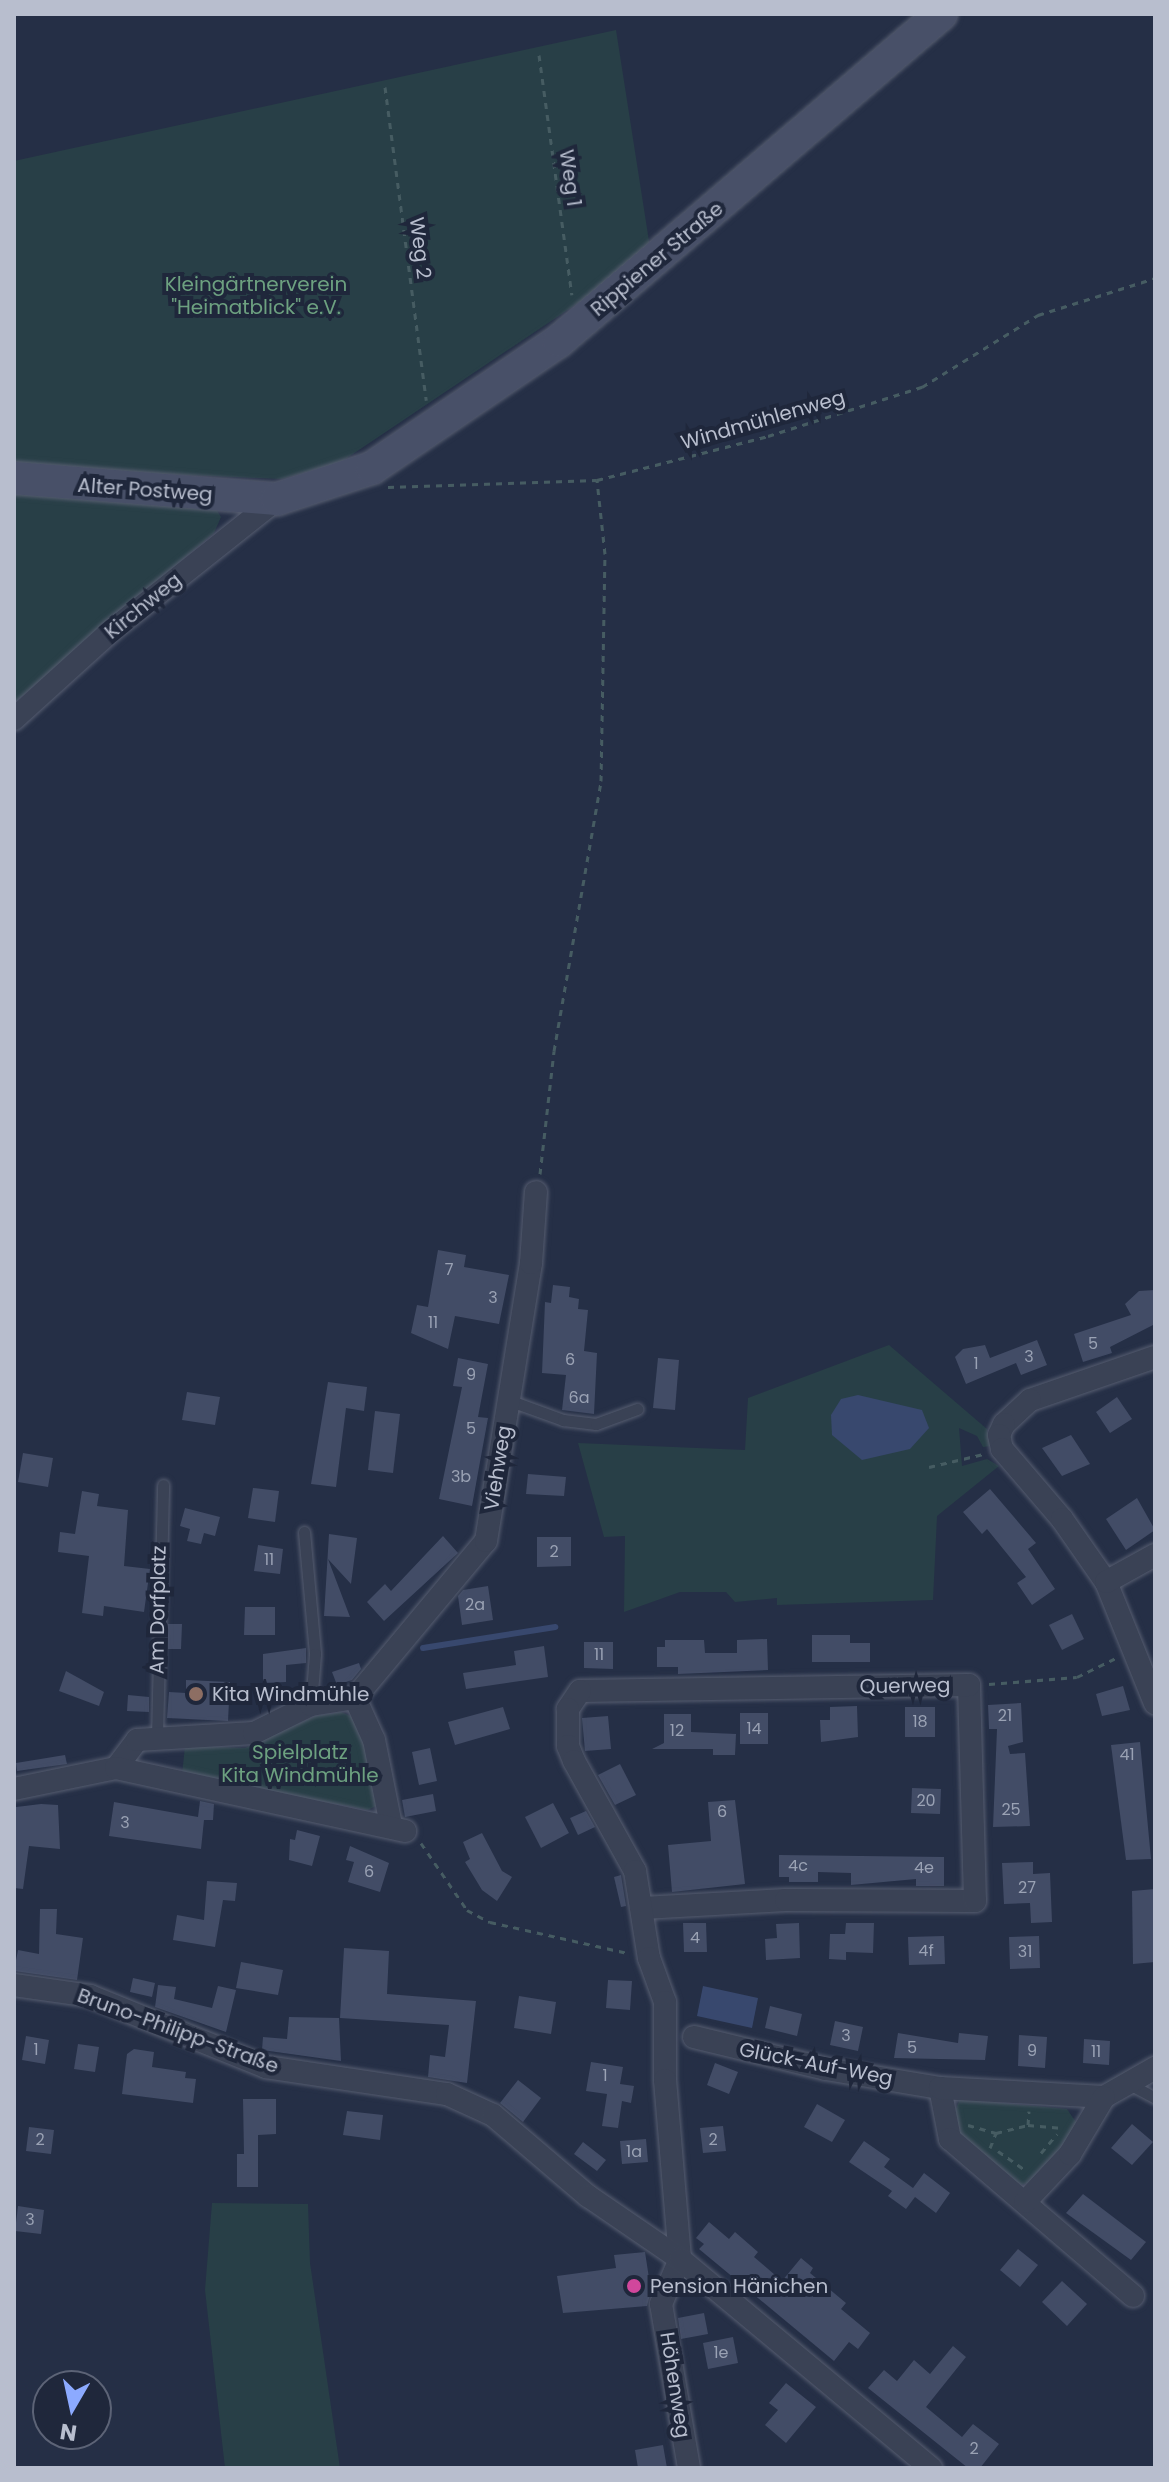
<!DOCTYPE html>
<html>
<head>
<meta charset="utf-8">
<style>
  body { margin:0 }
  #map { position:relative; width:1169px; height:2482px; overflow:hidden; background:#252f46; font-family:Poppins,sans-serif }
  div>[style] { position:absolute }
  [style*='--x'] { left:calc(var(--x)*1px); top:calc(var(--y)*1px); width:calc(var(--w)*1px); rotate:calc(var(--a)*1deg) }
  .green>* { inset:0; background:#283f47 }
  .water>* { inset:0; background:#38486e }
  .stream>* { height:6px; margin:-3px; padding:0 3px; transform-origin:3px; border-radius:3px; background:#38486e }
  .building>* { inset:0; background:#424c66 }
  .path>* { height:3px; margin-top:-1.5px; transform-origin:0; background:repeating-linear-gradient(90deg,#465c62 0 6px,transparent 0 12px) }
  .roads { filter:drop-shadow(0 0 2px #565d70) drop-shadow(0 0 2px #565d70) }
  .lane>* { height:11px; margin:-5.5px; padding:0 5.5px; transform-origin:5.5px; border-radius:5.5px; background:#3a4255 }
  .street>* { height:22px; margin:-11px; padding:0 11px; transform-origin:11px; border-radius:11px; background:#3a4255 }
  .secondary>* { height:32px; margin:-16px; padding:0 16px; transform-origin:16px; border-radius:16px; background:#485068 }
  .dots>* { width:22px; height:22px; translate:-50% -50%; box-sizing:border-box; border:4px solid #1f273b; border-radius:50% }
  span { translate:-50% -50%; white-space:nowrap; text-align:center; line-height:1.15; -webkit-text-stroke:8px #1f273b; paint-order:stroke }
  .number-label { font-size:16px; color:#9aa2b4 }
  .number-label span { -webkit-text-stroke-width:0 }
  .street-label { font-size:20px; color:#b8bece }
  .park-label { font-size:20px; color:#6da180 }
  .poi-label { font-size:20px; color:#b8bece }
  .left { translate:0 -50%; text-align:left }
  .frame { position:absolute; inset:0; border:16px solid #b8bece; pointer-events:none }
  .north { position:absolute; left:32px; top:2370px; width:80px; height:80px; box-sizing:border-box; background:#1f273b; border:2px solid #5c6376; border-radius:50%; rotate:189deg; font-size:22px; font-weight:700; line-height:32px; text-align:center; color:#b8bece }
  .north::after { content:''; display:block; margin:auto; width:28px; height:36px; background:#8caaff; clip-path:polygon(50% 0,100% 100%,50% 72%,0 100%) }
</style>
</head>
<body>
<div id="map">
  <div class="green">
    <i style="clip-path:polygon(616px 30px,651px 254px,341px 462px,282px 479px,45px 469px,14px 462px,14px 161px)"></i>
    <i style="clip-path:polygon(14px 494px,215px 507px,221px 517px,214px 533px,14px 703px)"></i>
    <i style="clip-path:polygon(889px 1345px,987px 1429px,991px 1446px,983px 1447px,977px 1436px,959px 1428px,962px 1466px,987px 1459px,999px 1466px,937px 1516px,933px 1600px,777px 1605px,777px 1598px,735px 1602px,726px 1592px,680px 1592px,624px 1612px,625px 1536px,604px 1537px,578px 1443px,745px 1450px,748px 1398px)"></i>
    <i style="clip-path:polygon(341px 1712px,353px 1717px,368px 1752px,376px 1806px,368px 1810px,182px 1775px,185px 1746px,245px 1748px,315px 1716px)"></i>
    <i style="clip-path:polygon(960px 2099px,1067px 2109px,1078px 2125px,1071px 2140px,1035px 2181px,1020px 2185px,961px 2141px,950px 2123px)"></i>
    <i style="clip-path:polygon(212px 2203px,308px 2204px,310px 2263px,340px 2468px,225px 2468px,205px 2290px)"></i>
  </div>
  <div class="water">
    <i style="clip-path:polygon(858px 1395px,922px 1410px,929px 1428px,910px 1449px,862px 1460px,832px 1435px,831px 1415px,841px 1399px)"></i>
    <i style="clip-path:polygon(703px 1986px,758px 1998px,752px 2028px,697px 2016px)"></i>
  </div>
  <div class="stream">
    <i style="--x:423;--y:1648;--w:134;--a:-9"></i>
  </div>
  <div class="building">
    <i style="clip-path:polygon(438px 1250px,466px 1255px,464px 1267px,509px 1275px,499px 1324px,455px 1316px,448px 1349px,411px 1333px,417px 1305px,428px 1307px)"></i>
    <i style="clip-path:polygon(553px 1285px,570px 1287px,569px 1297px,579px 1299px,578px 1309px,588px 1310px,584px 1351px,597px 1353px,594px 1414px,562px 1410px,566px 1375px,542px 1373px,545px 1302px,551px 1303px)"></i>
    <i style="clip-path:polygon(1155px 1290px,1155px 1324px,1110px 1347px,1112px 1353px,1083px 1362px,1074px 1334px,1131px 1315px,1125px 1304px,1139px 1291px)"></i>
    <i style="clip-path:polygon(1037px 1340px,1047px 1365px,1021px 1375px,1016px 1363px,966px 1384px,955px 1357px,963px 1349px,985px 1345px,990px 1358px)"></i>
    <i style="clip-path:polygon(458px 1358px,488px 1364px,478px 1417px,488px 1418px,472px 1506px,439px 1499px,462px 1387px,453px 1386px)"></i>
    <i style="clip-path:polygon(658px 1358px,679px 1360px,675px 1410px,653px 1408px)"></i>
    <i style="clip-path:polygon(328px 1382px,367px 1387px,364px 1411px,346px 1408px,336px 1487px,311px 1484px)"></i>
    <i style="clip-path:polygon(187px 1392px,220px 1397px,215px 1425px,182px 1420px)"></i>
    <i style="clip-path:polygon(1117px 1397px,1132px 1419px,1110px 1433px,1096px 1412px)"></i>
    <i style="clip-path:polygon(375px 1411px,400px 1414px,393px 1473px,368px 1470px)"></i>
    <i style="clip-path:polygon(1071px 1435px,1090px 1464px,1062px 1476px,1042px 1448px)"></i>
    <i style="clip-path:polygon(23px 1453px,53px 1458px,48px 1487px,18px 1482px)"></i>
    <i style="clip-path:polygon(528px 1474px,566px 1477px,564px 1496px,526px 1494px)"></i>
    <i style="clip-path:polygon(253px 1488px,279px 1491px,275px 1522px,248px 1518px)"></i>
    <i style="clip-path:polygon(990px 1489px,1036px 1543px,1028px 1549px,1055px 1589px,1032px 1605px,1017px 1583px,1026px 1577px,987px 1529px,982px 1534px,963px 1512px)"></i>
    <i style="clip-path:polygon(82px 1491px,99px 1494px,97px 1506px,128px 1510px,124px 1566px,150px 1569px,144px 1612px,104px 1606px,103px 1616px,82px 1613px,89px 1556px,58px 1552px,60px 1532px,75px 1534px)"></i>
    <i style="clip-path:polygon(1137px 1498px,1155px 1530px,1126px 1550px,1106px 1519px)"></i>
    <i style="clip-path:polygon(185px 1508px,220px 1517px,215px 1536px,204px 1533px,201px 1544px,187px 1541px,190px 1529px,180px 1526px)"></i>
    <i style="clip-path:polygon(329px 1534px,357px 1538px,351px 1584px,328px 1559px,350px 1617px,324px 1616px)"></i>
    <i style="clip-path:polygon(443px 1536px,458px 1553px,384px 1621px,367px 1602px,385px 1584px,391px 1591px)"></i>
    <i style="clip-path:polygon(537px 1537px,571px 1537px,571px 1566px,537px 1567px)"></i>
    <i style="clip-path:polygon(258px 1545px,283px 1549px,280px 1574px,254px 1571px)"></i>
    <i style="clip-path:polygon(488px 1586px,493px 1620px,462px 1625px,458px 1596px,463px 1590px)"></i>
    <i style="clip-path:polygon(245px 1607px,275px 1607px,275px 1635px,244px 1635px)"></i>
    <i style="clip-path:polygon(1072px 1614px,1084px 1639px,1062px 1650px,1049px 1625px)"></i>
    <i style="clip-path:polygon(168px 1624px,182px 1624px,181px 1649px,168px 1649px)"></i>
    <i style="clip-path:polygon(812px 1635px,850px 1635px,850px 1643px,870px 1643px,870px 1662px,812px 1662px)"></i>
    <i style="clip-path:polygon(767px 1639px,768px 1670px,678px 1674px,678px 1667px,657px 1667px,657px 1647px,665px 1647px,665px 1640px,704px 1640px,705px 1653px,737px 1653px,737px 1640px)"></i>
    <i style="clip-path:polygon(584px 1642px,613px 1642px,613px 1669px,584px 1668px)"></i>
    <i style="clip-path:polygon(544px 1646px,548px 1677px,466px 1689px,463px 1673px,516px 1665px,514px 1651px)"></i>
    <i style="clip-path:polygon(306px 1648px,306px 1663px,286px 1665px,286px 1682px,263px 1683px,263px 1654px)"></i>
    <i style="clip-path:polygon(359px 1663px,361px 1669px,352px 1680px,337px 1685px,332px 1672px)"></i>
    <i style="clip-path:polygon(66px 1671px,104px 1692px,99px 1706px,59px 1691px)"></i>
    <i style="clip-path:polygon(186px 1680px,230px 1682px,228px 1721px,167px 1718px,169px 1692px,186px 1693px)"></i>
    <i style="clip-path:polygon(1123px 1686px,1130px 1710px,1102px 1716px,1096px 1694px)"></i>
    <i style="clip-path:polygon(128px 1695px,149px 1697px,149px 1712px,127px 1711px)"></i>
    <i style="clip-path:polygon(1021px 1703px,1023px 1742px,1008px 1746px,1010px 1754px,1025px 1753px,1030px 1826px,993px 1827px,997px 1729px,989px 1729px,988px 1705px)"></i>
    <i style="clip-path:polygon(857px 1706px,858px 1737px,821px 1742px,820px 1720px,830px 1720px,830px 1707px)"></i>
    <i style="clip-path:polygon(503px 1707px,510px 1729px,455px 1745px,448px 1722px)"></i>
    <i style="clip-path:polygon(905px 1707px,935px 1707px,935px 1737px,905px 1737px)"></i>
    <i style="clip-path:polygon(740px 1713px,768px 1713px,768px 1744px,740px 1744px)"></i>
    <i style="clip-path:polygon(664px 1714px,691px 1714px,691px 1732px,736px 1734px,735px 1755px,713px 1755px,713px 1749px,652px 1749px,664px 1743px)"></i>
    <i style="clip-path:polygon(608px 1716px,611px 1749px,585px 1751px,582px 1718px)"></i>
    <i style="clip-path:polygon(1140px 1742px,1151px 1859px,1126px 1860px,1111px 1745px)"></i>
    <i style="clip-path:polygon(430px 1748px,437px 1781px,419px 1785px,412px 1752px)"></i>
    <i style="clip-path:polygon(65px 1755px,67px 1764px,17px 1771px,16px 1763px)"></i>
    <i style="clip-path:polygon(620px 1764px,636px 1795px,615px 1805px,598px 1775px)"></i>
    <i style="clip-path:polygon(912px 1788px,941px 1789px,940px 1814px,911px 1813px)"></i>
    <i style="clip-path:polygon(433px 1794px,436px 1811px,405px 1817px,402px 1800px)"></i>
    <i style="clip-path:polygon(735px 1800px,745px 1884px,672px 1892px,668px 1845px,711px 1841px,708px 1802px)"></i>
    <i style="clip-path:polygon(200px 1801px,214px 1804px,213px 1820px,204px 1820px,201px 1849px,109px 1836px,114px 1802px,198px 1817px)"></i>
    <i style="clip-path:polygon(553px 1803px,569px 1833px,541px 1848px,525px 1817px)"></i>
    <i style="clip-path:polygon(41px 1804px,58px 1805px,60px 1849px,29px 1846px,23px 1889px,14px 1888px,16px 1807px)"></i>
    <i style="clip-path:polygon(586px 1811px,595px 1827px,578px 1835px,570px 1818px)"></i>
    <i style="clip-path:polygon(297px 1830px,320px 1836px,312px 1866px,289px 1860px,290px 1839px,295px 1840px)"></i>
    <i style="clip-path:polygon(482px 1833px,502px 1871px,512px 1877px,497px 1901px,482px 1890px,465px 1862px,470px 1859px,463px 1842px)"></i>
    <i style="clip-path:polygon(350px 1846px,389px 1863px,380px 1892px,348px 1882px,354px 1862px,346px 1860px)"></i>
    <i style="clip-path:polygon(779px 1855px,944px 1857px,944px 1886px,916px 1886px,916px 1879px,851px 1885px,851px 1873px,818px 1872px,818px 1882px,789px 1882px,789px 1877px,779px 1877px)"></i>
    <i style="clip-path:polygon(1033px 1862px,1033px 1874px,1050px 1873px,1052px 1922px,1031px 1923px,1030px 1903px,1004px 1904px,1002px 1863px)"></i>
    <i style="clip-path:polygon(621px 1875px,626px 1906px,621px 1907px,614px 1877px)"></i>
    <i style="clip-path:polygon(207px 1881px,237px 1883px,235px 1901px,223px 1900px,215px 1947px,173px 1940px,177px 1915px,204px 1920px)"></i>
    <i style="clip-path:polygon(1155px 1889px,1155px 1962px,1133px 1964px,1132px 1891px)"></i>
    <i style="clip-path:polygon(40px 1909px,57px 1909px,56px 1934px,83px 1938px,77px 1980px,14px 1971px,18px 1950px,39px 1954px)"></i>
    <i style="clip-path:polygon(683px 1923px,706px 1923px,707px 1952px,684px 1952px)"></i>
    <i style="clip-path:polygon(799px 1923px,800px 1958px,766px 1960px,765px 1939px,777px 1938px,776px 1924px)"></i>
    <i style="clip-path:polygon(846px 1923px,874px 1923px,873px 1953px,846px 1952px,846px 1960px,829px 1959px,830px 1934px,845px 1934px)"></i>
    <i style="clip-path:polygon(944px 1936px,945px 1964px,909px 1965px,908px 1937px)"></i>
    <i style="clip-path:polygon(1039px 1936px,1040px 1968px,1010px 1969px,1009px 1937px)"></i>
    <i style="clip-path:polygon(344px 1948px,389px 1951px,387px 1994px,476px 2001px,467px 2083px,428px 2077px,430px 2055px,445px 2057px,449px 2025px,340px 2018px)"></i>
    <i style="clip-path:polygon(241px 1962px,283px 1970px,278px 1995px,236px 1988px)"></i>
    <i style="clip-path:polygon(133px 1978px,155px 1983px,152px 1997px,130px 1992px)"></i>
    <i style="clip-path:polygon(608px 1980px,632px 1981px,630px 2010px,606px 2008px)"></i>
    <i style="clip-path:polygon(158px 1985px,176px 1987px,174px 1999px,212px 2008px,218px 1986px,236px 1990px,226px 2032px,155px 2007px)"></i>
    <i style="clip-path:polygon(519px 1996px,556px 2002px,551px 2034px,514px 2028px)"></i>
    <i style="clip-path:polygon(770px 2006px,802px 2014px,797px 2036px,765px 2028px)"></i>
    <i style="clip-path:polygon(289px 2017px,339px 2018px,341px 2061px,262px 2050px,263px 2037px,287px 2039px)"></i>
    <i style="clip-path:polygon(835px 2021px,863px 2027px,858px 2051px,830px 2045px)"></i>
    <i style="clip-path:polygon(898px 2033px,958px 2043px,959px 2033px,988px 2036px,985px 2060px,894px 2058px)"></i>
    <i style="clip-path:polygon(1019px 2035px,1047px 2037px,1045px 2068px,1018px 2066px)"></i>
    <i style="clip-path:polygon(26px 2036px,49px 2040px,45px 2064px,22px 2060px)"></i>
    <i style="clip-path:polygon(1084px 2039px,1110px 2041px,1109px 2065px,1083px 2063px)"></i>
    <i style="clip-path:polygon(78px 2044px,99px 2047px,95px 2072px,74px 2069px)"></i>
    <i style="clip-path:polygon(134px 2049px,154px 2052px,152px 2067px,186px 2072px,185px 2078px,196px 2079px,193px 2103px,122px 2094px,127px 2054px)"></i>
    <i style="clip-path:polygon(591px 2062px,623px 2067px,620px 2084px,634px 2086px,631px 2103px,622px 2101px,618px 2128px,602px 2126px,607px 2094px,586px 2091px)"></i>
    <i style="clip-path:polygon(715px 2063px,738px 2072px,729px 2094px,707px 2085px)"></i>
    <i style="clip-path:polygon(518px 2080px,541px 2098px,523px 2122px,500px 2103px)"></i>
    <i style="clip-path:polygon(243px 2099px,276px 2099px,276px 2134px,258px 2135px,258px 2187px,237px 2187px,237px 2154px,244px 2154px)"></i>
    <i style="clip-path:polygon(817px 2104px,845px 2120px,832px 2142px,804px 2127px)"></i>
    <i style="clip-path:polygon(347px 2111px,383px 2115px,380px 2140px,343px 2135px)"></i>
    <i style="clip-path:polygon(1132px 2124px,1153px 2142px,1132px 2165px,1111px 2148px)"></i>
    <i style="clip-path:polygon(723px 2126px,726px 2151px,703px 2153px,700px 2128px)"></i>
    <i style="clip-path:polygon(29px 2127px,54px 2130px,51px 2154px,26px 2151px)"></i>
    <i style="clip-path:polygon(646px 2139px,648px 2162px,622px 2164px,620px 2141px)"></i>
    <i style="clip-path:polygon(864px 2141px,890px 2159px,884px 2167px,913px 2188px,924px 2173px,950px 2193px,936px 2213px,915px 2197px,906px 2209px,888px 2196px,892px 2191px,849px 2162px)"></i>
    <i style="clip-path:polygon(583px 2142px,606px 2160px,597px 2171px,574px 2154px)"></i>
    <i style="clip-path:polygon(1083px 2194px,1146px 2242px,1131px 2260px,1066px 2213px)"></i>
    <i style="clip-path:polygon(18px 2206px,44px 2210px,41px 2234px,15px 2231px)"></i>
    <i style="clip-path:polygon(709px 2222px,729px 2239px,735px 2232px,758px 2252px,754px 2257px,782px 2281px,801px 2258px,813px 2268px,810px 2273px,846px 2303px,841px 2309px,870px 2333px,858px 2349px,849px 2342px,834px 2361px,699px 2249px,704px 2244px,696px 2238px)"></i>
    <i style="clip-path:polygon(1018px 2249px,1038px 2265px,1020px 2287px,1000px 2270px)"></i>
    <i style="clip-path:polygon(645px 2252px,651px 2291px,647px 2306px,563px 2313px,557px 2276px,616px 2268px,614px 2255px)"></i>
    <i style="clip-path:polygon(1062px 2281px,1087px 2304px,1067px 2326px,1042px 2302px)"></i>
    <i style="clip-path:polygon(704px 2313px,708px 2334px,681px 2339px,678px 2318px)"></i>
    <i style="clip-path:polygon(733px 2337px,738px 2363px,708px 2369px,703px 2343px)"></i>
    <i style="clip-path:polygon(953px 2346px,966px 2357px,926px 2407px,962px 2437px,973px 2424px,999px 2444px,980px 2468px,968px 2468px,868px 2388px,884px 2370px,897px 2381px,914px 2360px,930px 2374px)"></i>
    <i style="clip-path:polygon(786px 2383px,816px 2407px,786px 2443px,765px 2425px,778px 2410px,769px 2403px)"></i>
    <i style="clip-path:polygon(663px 2445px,667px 2468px,638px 2468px,635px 2450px)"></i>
  </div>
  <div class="path">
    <i style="--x:539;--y:55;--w:242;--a:82.2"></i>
    <i style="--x:385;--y:87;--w:316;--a:82.5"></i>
    <i style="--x:388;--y:487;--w:209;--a:-1.9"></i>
    <i style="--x:597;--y:480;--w:177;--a:-14.4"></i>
    <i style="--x:768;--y:436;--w:162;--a:-17.7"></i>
    <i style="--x:922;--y:387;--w:137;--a:-31.8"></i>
    <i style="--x:1038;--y:315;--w:123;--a:-17.5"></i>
    <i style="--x:540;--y:1174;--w:124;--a:-83.5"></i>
    <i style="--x:554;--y:1051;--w:274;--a:-80.1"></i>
    <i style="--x:601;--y:781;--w:227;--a:-89"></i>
    <i style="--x:605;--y:554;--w:74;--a:-96.2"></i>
    <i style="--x:929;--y:1467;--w:56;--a:-13.5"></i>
    <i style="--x:989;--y:1684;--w:88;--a:-4.5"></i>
    <i style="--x:1077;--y:1677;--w:43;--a:-26"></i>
    <i style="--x:421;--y:1843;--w:81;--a:55.5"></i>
    <i style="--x:467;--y:1910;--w:26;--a:28"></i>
    <i style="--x:490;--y:1922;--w:141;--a:12.7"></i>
    <i style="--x:968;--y:2125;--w:29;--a:16"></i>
    <i style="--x:996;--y:2133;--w:33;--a:-14"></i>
    <i style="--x:1028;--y:2125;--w:14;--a:-86"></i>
    <i style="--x:1028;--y:2125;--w:32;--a:5"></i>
    <i style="--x:990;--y:2148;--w:16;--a:-68"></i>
    <i style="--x:998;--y:2151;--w:33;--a:35"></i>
    <i style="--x:1041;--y:2153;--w:25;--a:-50"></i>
  </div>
  <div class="roads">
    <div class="lane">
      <i style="--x:508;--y:1400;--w:59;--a:20"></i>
      <i style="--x:563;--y:1420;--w:33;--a:7"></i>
      <i style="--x:596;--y:1424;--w:44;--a:-20.1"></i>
      <i style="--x:304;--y:1532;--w:122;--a:84.8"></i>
      <i style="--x:315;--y:1654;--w:51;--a:94.5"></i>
      <i style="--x:157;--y:1736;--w:251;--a:-88.6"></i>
      <i style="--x:1131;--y:2085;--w:27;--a:28"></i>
    </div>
    <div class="street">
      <i style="--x:14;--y:719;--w:131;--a:-42.2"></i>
      <i style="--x:111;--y:631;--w:212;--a:-38.5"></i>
      <i style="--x:1155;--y:1357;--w:132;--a:161"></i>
      <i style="--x:1030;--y:1400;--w:35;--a:137"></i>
      <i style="--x:1004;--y:1424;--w:12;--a:114"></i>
      <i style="--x:999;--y:1435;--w:14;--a:78"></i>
      <i style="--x:1002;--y:1449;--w:92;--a:49.4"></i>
      <i style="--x:1062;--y:1519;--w:77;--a:55.1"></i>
      <i style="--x:1106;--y:1582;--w:131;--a:68"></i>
      <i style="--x:1106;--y:1582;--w:56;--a:-28.9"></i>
      <i style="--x:355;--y:1698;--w:204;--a:-50.2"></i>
      <i style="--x:486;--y:1541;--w:282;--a:-80.8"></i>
      <i style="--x:531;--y:1263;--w:71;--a:-86"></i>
      <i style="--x:355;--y:1698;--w:46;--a:65.7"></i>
      <i style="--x:374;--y:1740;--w:87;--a:78.7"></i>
      <i style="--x:116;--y:1768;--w:35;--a:-53"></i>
      <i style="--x:137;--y:1740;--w:117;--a:-3.4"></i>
      <i style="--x:254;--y:1733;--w:64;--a:-26.2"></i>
      <i style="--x:311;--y:1705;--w:45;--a:-9"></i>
      <i style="--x:14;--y:1789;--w:104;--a:-11.6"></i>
      <i style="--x:116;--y:1768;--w:296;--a:12.3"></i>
      <i style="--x:643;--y:1908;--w:143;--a:-3.2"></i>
      <i style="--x:786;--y:1900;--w:189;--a:0.3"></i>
      <i style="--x:975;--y:1901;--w:216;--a:-91.6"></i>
      <i style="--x:969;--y:1685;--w:389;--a:179.1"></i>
      <i style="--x:580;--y:1691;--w:22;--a:124"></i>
      <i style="--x:568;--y:1709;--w:37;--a:90"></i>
      <i style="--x:568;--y:1746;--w:16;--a:68"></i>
      <i style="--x:574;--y:1761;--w:126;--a:61"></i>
      <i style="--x:635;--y:1871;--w:88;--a:80.9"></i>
      <i style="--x:649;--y:1958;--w:47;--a:70"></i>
      <i style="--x:665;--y:2002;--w:78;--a:90"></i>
      <i style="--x:665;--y:2080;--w:180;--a:85.2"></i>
      <i style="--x:680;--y:2259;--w:49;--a:112.9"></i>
      <i style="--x:661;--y:2304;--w:166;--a:80.3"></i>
      <i style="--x:14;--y:1985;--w:77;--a:8.2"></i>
      <i style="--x:90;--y:1996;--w:190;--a:22"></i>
      <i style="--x:266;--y:2067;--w:183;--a:8.5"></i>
      <i style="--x:447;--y:2094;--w:51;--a:24.5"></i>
      <i style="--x:493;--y:2115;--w:125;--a:40.5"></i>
      <i style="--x:588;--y:2196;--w:112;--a:34.4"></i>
      <i style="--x:680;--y:2259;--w:327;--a:39.8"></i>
      <i style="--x:694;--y:2037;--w:136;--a:13.6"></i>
      <i style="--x:826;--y:2069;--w:116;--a:9.5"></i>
      <i style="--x:940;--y:2088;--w:52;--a:78.9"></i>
      <i style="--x:950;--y:2139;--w:241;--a:40.6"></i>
      <i style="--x:940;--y:2088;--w:164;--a:3.1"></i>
      <i style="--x:1104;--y:2097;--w:59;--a:-29.6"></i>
      <i style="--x:1025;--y:2202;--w:66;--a:-46.8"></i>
      <i style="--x:1070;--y:2154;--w:66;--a:-59.2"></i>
    </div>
    <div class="secondary">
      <i style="--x:14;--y:478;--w:264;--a:4.6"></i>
      <i style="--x:277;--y:499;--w:100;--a:-18.1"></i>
      <i style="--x:372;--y:468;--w:226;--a:-34.2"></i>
      <i style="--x:559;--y:341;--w:503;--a:-40.56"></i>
    </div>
  </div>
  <div class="dots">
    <i style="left:196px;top:1694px;background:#8d6e63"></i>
    <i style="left:634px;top:2286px;background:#d1479c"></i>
  </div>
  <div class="number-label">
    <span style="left:449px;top:1270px">7</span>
    <span style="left:493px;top:1298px">3</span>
    <span style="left:433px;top:1323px">11</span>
    <span style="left:1093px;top:1344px">5</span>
    <span style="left:1029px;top:1357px">3</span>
    <span style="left:570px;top:1360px">6</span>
    <span style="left:976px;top:1364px">1</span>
    <span style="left:471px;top:1375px">9</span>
    <span style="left:579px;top:1398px">6a</span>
    <span style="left:471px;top:1429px">5</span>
    <span style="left:461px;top:1477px">3b</span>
    <span style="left:554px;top:1552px">2</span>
    <span style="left:269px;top:1560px">11</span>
    <span style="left:475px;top:1605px">2a</span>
    <span style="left:599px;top:1655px">11</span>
    <span style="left:1005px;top:1716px">21</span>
    <span style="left:920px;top:1722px">18</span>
    <span style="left:754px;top:1729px">14</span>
    <span style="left:677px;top:1731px">12</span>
    <span style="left:1127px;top:1755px">41</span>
    <span style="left:926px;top:1801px">20</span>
    <span style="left:1011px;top:1810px">25</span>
    <span style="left:722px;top:1812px">6</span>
    <span style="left:125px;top:1823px">3</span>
    <span style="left:798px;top:1866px">4c</span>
    <span style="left:924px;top:1868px">4e</span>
    <span style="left:369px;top:1872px">6</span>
    <span style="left:1027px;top:1888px">27</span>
    <span style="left:695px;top:1938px">4</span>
    <span style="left:926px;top:1951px">4f</span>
    <span style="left:1025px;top:1952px">31</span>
    <span style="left:846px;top:2036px">3</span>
    <span style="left:912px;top:2048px">5</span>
    <span style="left:36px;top:2050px">1</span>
    <span style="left:1032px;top:2051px">9</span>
    <span style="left:1096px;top:2052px">11</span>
    <span style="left:605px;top:2076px">1</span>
    <span style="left:40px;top:2140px">2</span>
    <span style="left:713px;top:2140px">2</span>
    <span style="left:634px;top:2152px">1a</span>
    <span style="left:30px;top:2220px">3</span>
    <span style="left:721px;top:2353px">1e</span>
    <span style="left:974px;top:2449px">2</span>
  </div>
  <div class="street-label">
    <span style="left:570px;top:178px;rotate:82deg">Weg 1</span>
    <span style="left:420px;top:248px;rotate:83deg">Weg 2</span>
    <span style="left:657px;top:259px;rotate:-40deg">Rippiener Straße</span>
    <span style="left:763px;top:420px;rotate:-16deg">Windmühlenweg</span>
    <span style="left:145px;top:490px;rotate:4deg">Alter Postweg</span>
    <span style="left:143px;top:606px;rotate:-39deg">Kirchweg</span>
    <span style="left:498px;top:1468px;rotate:-81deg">Viehweg</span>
    <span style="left:158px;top:1610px;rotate:-89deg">Am Dorfplatz</span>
    <span style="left:905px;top:1686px;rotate:-1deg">Querweg</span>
    <span style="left:178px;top:2031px;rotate:20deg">Bruno-Philipp-Straße</span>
    <span style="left:816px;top:2064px;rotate:11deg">Glück-Auf-Weg</span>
    <span style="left:675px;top:2385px;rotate:81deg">Höhenweg</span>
  </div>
  <div class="park-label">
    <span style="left:256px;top:296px">Kleingärtnerverein<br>"Heimatblick" e.V.</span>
    <span style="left:300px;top:1764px">Spielplatz<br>Kita Windmühle</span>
  </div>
  <div class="poi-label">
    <span class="left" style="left:212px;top:1694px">Kita Windmühle</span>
    <span class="left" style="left:650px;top:2286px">Pension Hänichen</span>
  </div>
  <div class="frame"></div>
  <div class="north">N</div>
</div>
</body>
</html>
